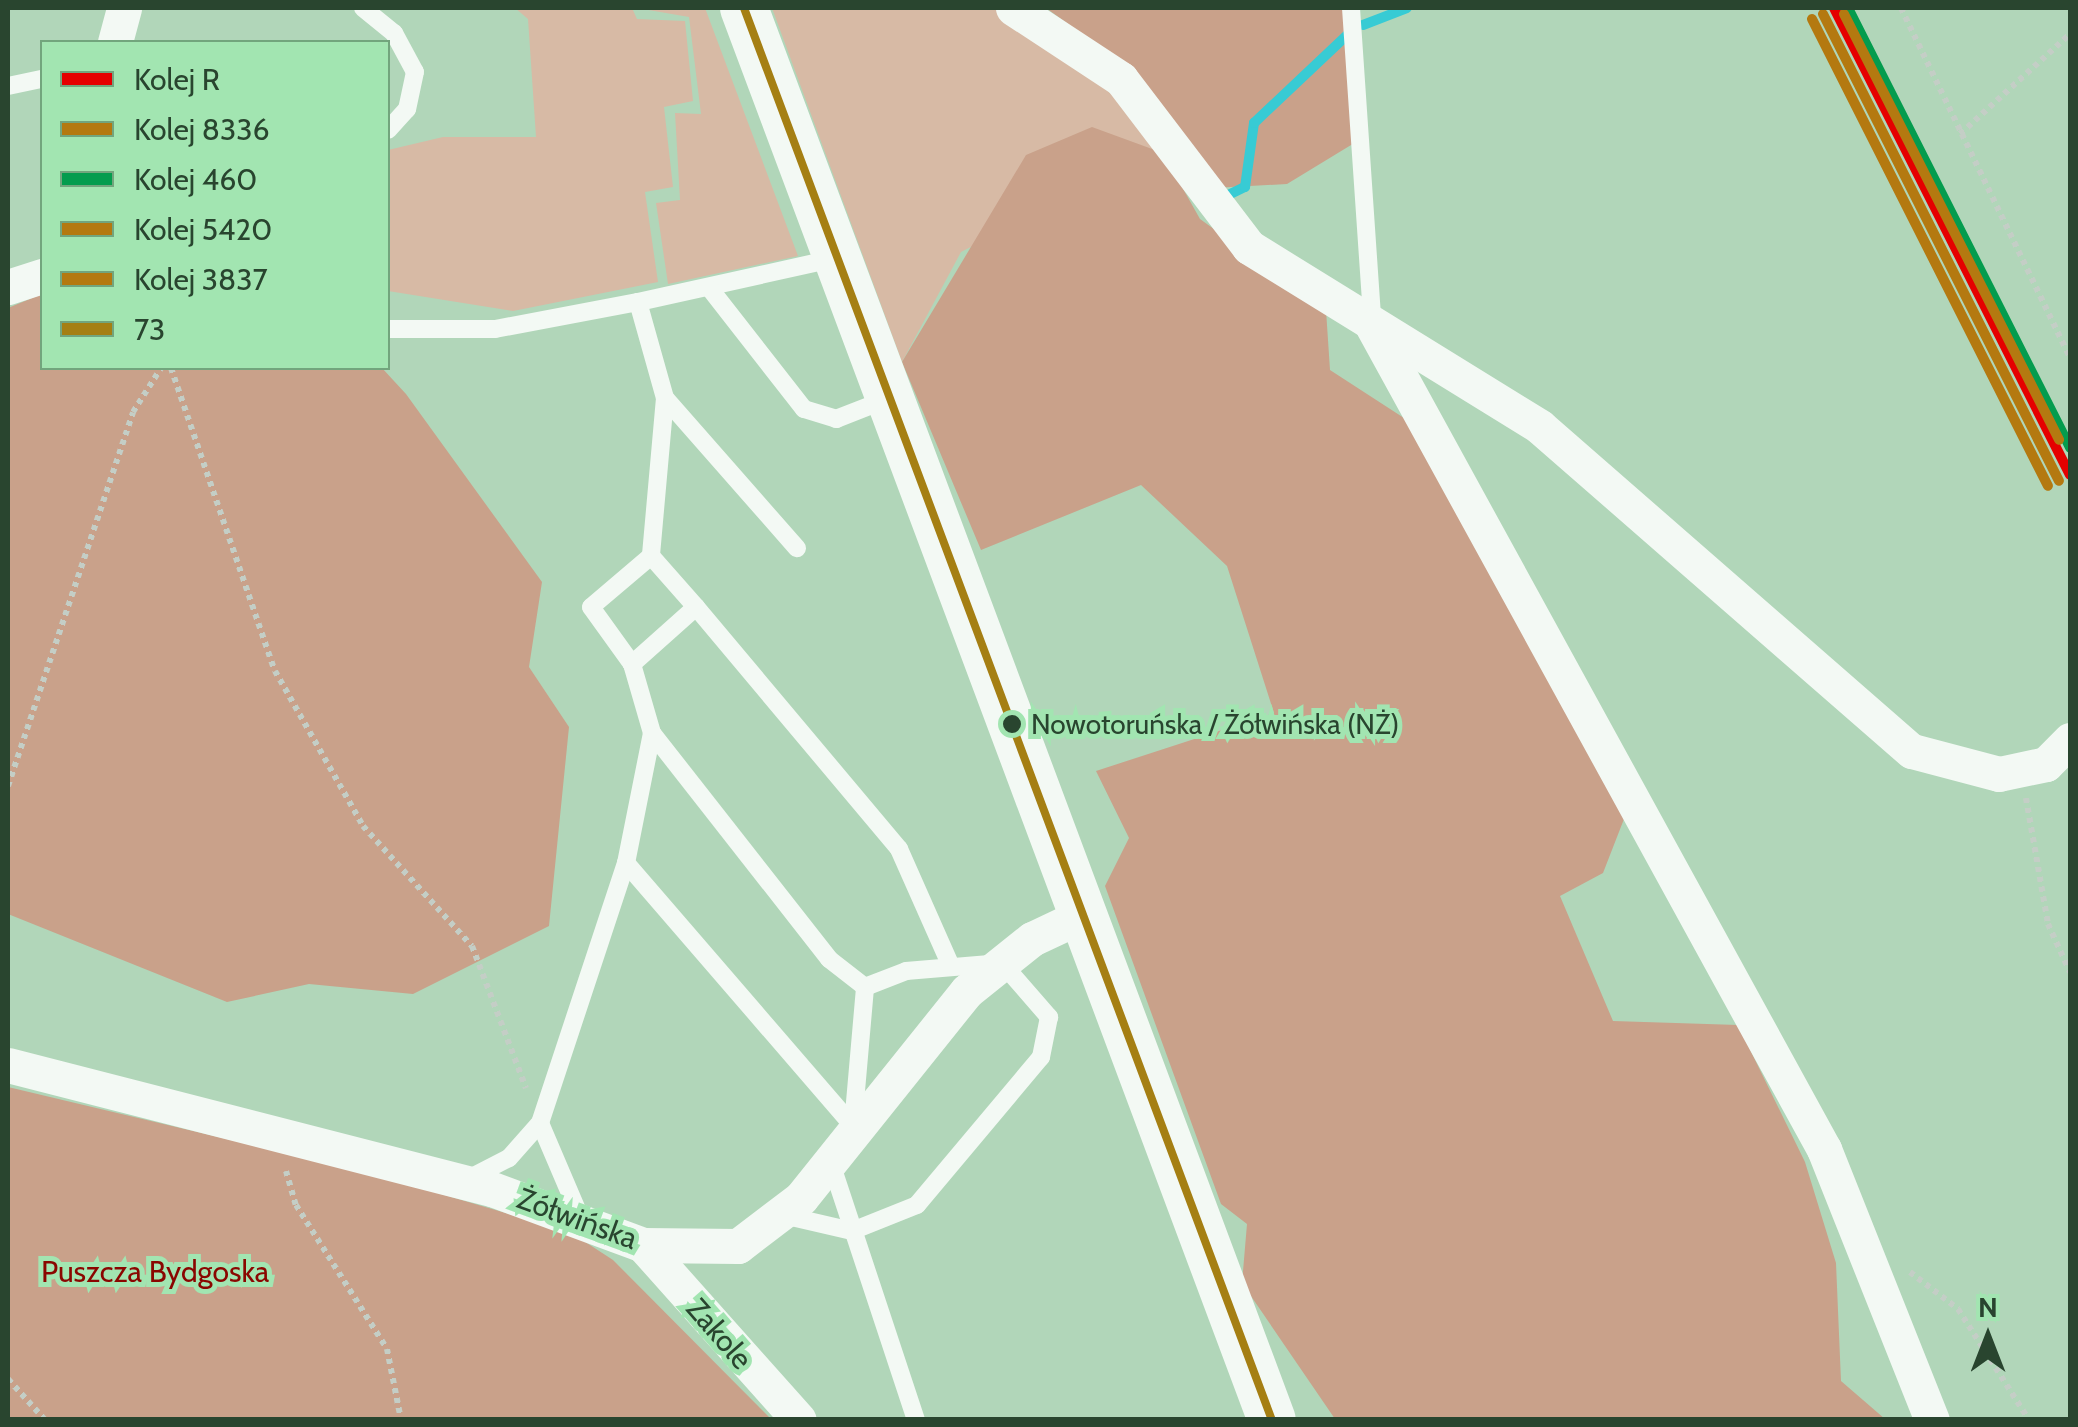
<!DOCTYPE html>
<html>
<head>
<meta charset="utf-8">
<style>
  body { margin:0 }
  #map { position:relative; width:2078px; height:1427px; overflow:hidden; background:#b1d6b9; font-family:Cabin,sans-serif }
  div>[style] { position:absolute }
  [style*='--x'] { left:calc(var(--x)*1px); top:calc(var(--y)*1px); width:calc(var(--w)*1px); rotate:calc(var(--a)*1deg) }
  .green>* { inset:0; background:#d7baa5 }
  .forest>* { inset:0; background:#c9a18a }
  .stream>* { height:10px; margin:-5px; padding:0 5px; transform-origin:5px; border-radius:5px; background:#37cbd4 }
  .path>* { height:6px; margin-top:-3px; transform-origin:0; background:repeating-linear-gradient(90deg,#c4cec6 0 5px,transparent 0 10px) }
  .service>* { height:18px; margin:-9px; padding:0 9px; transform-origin:9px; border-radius:9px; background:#f3f9f4 }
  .minor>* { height:35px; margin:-17.5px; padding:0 17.5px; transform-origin:17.5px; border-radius:17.5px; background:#f3f9f4 }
  .secondary>* { height:48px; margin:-24px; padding:0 24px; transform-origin:24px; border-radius:24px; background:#f3f9f4 }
  .bus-1>* { height:8px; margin:-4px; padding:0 4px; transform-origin:4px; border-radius:4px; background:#a57f13 }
  .rail-1>* { height:10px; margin:-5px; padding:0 5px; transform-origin:5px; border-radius:5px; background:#e50000 }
  .rail-2>* { height:10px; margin:-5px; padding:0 5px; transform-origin:5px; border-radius:5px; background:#b47910 }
  .rail-3>* { height:10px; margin:-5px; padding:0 5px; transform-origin:5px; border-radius:5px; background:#049c4e }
  .rail-4>* { height:10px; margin:-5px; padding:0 5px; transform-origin:5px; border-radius:5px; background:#b47910 }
  .rail-5>* { height:10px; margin:-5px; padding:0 5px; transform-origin:5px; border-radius:5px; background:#b47910 }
  .dots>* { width:28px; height:28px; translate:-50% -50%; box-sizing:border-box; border:5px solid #a2e5b1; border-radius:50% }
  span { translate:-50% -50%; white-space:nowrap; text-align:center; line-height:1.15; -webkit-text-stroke:10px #a2e5b1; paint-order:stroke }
  .bus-label { font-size:28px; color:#29452f }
  .left { translate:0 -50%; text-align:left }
  .street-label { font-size:30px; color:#29452f }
  .park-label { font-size:30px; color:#8a0600 }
  .frame { position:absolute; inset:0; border:10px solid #29452f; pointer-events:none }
  .legend { position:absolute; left:40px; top:40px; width:350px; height:330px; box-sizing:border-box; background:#a2e5b1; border:2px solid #72a57d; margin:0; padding:12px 18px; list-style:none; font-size:30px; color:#29452f }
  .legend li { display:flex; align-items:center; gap:20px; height:50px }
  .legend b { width:50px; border:2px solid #72a57d }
  .north { position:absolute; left:1938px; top:1287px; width:100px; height:100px; -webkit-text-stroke:8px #a2e5b1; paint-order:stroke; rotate:0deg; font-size:28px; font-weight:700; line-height:40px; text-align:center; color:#29452f }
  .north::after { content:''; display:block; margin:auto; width:35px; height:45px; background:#29452f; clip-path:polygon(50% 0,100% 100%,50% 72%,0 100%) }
</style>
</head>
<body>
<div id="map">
  <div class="green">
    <i style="clip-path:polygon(515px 8px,632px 8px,637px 19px,685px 21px,693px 101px,664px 107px,673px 187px,645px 192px,658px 282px,513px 311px,388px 291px,388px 150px,443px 137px,536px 137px,528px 19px)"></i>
    <i style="clip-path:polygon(637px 8px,705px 8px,798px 256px,668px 284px,656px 203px,680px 200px,675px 113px,701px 114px,689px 17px)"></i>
    <i style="clip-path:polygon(772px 8px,1013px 8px,1169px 144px,961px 252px,902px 362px)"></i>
  </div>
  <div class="forest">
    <i style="clip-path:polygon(1046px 8px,1345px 8px,1356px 142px,1287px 184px,1213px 188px,1122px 63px)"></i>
    <i style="clip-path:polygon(1092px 127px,1163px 153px,1200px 219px,1326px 310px,1330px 370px,1404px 418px,1624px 819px,1603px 873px,1560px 896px,1613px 1021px,1738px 1025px,1805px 1162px,1836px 1263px,1841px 1381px,1885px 1419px,1335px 1419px,1242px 1283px,1247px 1224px,1221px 1204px,1105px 886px,1129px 838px,1096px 771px,1274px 713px,1227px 566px,1141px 485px,981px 550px,902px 362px,1026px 155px)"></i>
    <i style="clip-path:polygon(42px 294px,42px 368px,382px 368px,406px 394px,542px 582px,529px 667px,569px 727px,549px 926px,413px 994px,309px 984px,227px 1002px,8px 914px,8px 308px)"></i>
    <i style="clip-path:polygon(8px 1087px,373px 1174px,570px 1232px,613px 1260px,771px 1419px,8px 1420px)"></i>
  </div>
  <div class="stream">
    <i style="--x:1363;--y:25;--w:47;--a:-21.1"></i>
    <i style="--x:1220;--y:199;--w:28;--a:-26"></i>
    <i style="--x:1245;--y:187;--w:65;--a:-82"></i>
    <i style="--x:1254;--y:123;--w:128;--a:-43.4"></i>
  </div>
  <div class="path">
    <i style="--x:1901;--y:8;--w:388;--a:64.2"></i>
    <i style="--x:1960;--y:134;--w:149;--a:-42.3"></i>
    <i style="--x:171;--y:368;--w:320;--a:71.1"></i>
    <i style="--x:275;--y:671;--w:178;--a:60.4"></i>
    <i style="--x:363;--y:826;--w:162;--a:47.8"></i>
    <i style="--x:472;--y:946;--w:152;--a:69.2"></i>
    <i style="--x:8;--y:786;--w:394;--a:-71.5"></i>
    <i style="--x:133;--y:412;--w:52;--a:-57.5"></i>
    <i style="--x:2026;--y:798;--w:128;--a:80.1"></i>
    <i style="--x:2048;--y:924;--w:53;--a:65.4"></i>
    <i style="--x:286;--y:1171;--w:35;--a:74"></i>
    <i style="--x:296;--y:1205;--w:170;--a:57.7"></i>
    <i style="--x:387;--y:1349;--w:72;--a:78.8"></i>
    <i style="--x:1910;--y:1272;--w:61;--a:37.6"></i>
    <i style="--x:1958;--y:1309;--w:132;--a:57.4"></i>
    <i style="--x:8;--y:1379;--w:55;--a:47.9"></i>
  </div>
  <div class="service">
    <i style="--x:363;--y:8;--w:40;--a:39"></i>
    <i style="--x:394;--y:33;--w:44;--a:61.7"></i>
    <i style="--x:415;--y:72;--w:38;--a:102"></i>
    <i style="--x:407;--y:109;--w:28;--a:132"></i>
    <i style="--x:1351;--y:8;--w:320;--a:86.1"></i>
    <i style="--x:8;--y:86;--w:35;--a:-12"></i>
    <i style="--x:837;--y:258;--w:204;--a:167.5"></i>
    <i style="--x:638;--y:302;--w:100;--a:74.3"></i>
    <i style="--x:665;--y:398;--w:159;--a:95.1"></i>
    <i style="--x:651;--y:556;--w:68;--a:48.6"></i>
    <i style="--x:696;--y:607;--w:86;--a:138.3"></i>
    <i style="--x:632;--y:664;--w:72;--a:73.8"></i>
    <i style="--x:652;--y:733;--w:133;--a:101.3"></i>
    <i style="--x:626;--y:863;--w:347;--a:49.2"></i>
    <i style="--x:711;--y:290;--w:151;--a:52"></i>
    <i style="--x:804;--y:409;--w:34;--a:17"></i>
    <i style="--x:836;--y:419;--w:58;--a:-21.3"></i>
    <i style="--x:388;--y:329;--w:107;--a:0"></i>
    <i style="--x:495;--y:329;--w:146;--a:-10.7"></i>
    <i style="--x:665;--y:398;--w:200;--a:48.7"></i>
    <i style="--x:696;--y:607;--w:316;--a:50"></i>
    <i style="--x:899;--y:849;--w:126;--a:66.1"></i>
    <i style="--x:632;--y:664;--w:70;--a:-125.7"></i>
    <i style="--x:591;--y:607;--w:79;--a:-40.4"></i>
    <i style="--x:652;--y:733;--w:287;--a:51.9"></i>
    <i style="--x:829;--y:959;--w:46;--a:37.9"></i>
    <i style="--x:865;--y:987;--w:44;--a:-21.3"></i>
    <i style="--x:906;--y:971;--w:96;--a:-4.8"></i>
    <i style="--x:1002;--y:963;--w:72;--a:49"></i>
    <i style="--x:1049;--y:1017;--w:41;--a:101.3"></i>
    <i style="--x:1041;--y:1057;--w:193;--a:130"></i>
    <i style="--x:917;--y:1205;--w:70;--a:158.2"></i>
    <i style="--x:852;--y:1231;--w:71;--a:-166.9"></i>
    <i style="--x:540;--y:1123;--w:102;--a:66.9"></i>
    <i style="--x:853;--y:1125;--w:139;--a:-85"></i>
    <i style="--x:830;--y:1160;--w:274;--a:71.7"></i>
    <i style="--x:466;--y:1180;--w:48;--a:-27.1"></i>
    <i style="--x:509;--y:1158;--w:47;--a:-48.5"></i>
    <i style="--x:540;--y:1123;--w:274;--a:-71.7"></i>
  </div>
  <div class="minor">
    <i style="--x:1013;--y:8;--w:129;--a:33.3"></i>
    <i style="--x:1121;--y:79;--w:211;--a:52.7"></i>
    <i style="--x:1249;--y:247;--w:342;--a:31.7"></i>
    <i style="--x:1540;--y:427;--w:493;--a:41.1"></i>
    <i style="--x:1912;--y:751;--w:90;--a:14.8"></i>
    <i style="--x:1999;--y:774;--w:48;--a:-12"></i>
    <i style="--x:2046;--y:764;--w:34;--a:-45"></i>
    <i style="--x:115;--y:42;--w:35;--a:-75"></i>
    <i style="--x:8;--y:287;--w:36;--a:-18"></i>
    <i style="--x:1373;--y:327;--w:938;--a:61.25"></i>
    <i style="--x:1824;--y:1149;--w:292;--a:68.3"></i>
    <i style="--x:8;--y:1065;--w:500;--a:14.4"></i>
    <i style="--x:492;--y:1189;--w:161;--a:20.3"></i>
    <i style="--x:643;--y:1245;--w:95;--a:0.6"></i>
    <i style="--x:738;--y:1246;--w:79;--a:-37.3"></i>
    <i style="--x:801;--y:1198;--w:265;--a:-51.3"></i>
    <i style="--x:967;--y:991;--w:83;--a:-38.7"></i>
    <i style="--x:1032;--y:939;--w:56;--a:-25.2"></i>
    <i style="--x:643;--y:1245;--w:234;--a:48.3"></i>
  </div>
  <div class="secondary">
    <i style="--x:744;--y:8;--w:1507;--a:69.5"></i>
  </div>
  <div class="bus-1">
    <i style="--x:744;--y:8;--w:1507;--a:69.5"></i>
  </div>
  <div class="rail-1">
    <i style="--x:1834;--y:8;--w:523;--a:63.19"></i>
  </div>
  <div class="rail-2">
    <i style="--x:1823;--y:14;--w:523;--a:63.19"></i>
  </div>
  <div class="rail-3">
    <i style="--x:1848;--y:8;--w:493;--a:63.2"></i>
  </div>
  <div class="rail-4">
    <i style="--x:1812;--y:19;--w:523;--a:63.19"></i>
  </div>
  <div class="rail-5">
    <i style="--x:1844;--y:14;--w:477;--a:63.2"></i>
  </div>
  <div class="dots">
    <i style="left:1012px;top:724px;background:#29452f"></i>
  </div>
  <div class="bus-label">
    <span class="left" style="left:1031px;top:724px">Nowotoruńska / Żółwińska (NŻ)</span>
  </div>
  <div class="street-label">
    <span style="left:577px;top:1219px;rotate:20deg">Żółwińska</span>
    <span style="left:719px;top:1334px;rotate:49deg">Zakole</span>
  </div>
  <div class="park-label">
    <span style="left:155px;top:1272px">Puszcza Bydgoska</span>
  </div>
  <div class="frame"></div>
  <ul class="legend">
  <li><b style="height:12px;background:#e50000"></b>Kolej R</li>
  <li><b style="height:12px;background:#b47910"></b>Kolej 8336</li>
  <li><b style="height:12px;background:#049c4e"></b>Kolej 460</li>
  <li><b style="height:12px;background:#b47910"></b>Kolej 5420</li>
  <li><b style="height:12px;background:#b47910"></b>Kolej 3837</li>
  <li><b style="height:12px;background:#a57f13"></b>73</li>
  </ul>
  <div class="north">N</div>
</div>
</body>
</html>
